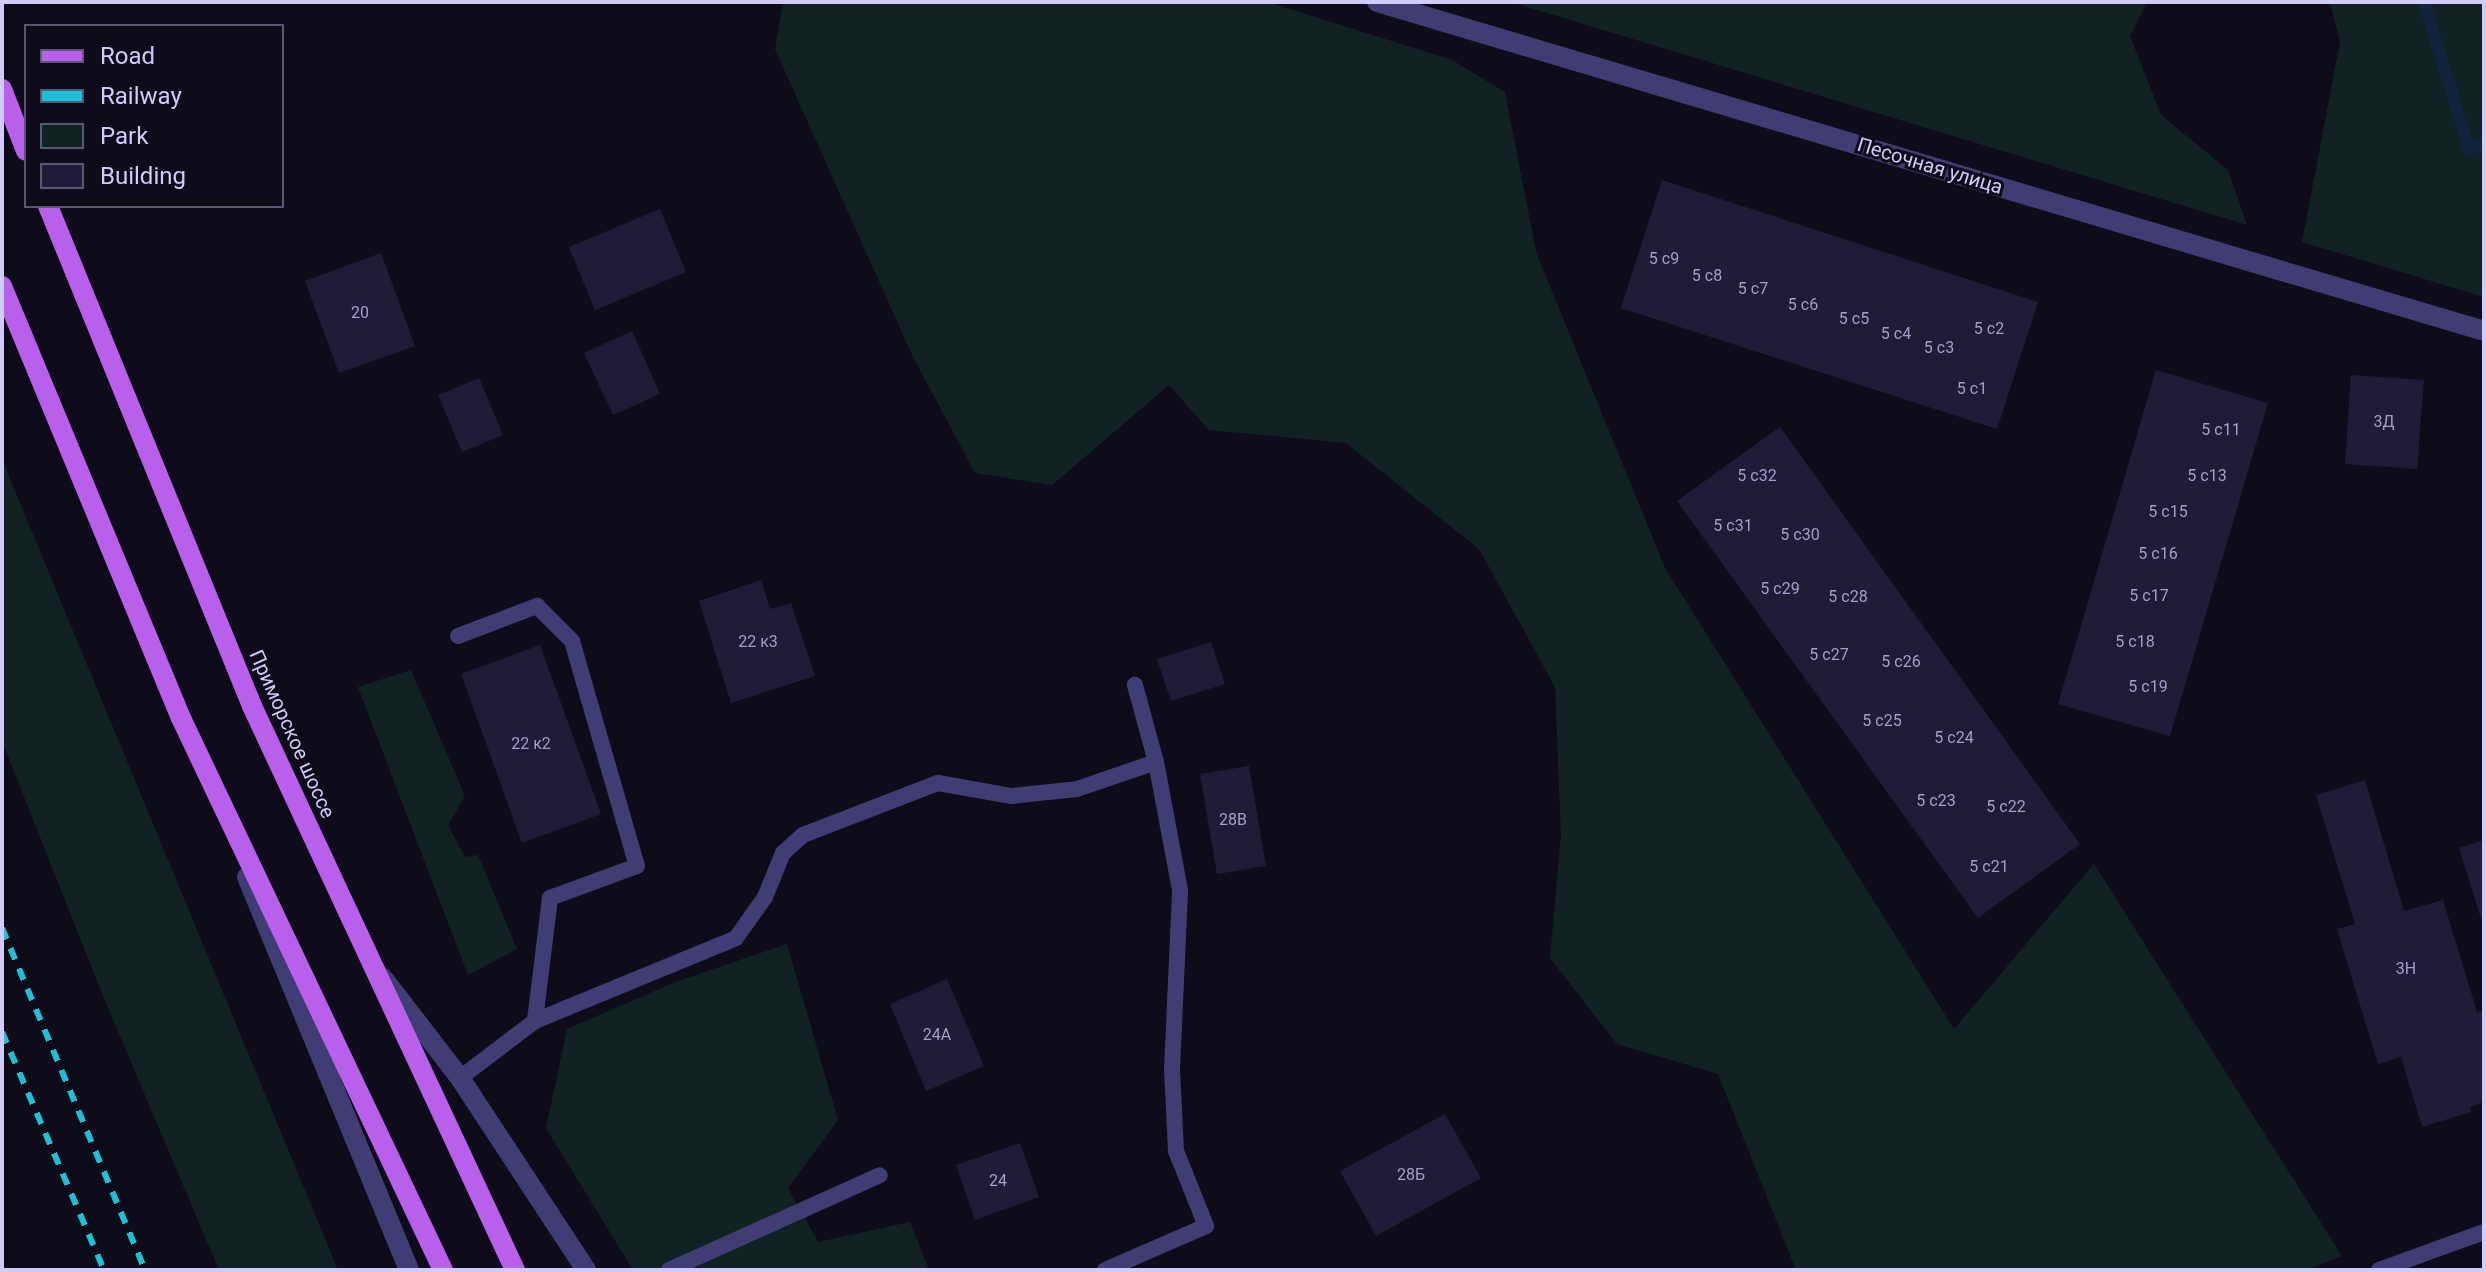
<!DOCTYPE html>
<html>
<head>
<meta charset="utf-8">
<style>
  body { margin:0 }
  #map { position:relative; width:2486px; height:1272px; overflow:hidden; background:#0f0c1a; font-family:Roboto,sans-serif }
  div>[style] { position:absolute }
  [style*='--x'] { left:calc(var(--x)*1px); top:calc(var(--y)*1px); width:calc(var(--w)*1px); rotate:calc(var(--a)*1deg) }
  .green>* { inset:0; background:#102322 }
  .stream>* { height:12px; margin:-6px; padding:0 6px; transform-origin:6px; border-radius:6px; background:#12233d }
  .building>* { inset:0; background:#211b38 }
  .service>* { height:16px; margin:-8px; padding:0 8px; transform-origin:8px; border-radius:8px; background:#3f3d73 }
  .minor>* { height:20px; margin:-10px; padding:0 10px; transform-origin:10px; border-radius:10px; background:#3f3d73 }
  .tertiary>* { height:20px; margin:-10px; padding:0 10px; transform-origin:10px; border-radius:10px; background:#3f3d73 }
  .primary>* { height:20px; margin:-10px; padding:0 10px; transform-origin:10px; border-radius:10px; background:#b85fec }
  .rail>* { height:6px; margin-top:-3px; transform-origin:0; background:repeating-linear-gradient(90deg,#19c3d7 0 12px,transparent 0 22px) }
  span { translate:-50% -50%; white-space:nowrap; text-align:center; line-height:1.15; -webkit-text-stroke:6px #0f0c1a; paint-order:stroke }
  .number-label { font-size:16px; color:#a49fc9 }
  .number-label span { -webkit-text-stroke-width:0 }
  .street-label { font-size:20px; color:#d0cbf9 }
  .frame { position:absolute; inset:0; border:4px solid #d0cbf9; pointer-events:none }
  .legend { position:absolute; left:24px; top:24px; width:260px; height:184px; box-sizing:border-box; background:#0f0c1a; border:2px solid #5c5873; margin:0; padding:10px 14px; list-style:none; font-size:24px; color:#d0cbf9 }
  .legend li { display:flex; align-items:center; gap:16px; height:40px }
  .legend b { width:40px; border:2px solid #5c5873 }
</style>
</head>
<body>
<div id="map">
  <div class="green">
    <i style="clip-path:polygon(783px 2px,1268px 2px,1452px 60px,1505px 92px,1536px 252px,1665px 568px,1954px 1029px,2094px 864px,2342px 1256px,2305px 1270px,1796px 1270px,1718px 1074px,1617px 1044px,1550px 958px,1561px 835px,1555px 687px,1479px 549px,1346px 443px,1209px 430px,1169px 385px,1052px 485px,975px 473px,913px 357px,775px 49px)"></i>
    <i style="clip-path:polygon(1511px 2px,2147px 2px,2130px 36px,2161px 115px,2228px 170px,2247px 225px)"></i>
    <i style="clip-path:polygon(2330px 2px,2484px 2px,2484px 297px,2302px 242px,2340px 42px)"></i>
    <i style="clip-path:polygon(2px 459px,15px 491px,338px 1270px,219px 1270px,101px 991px,2px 741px)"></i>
    <i style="clip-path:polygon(411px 670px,465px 796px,448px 825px,465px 857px,478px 855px,517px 949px,468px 975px,358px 687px)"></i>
    <i style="clip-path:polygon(787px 944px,838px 1120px,788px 1188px,818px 1242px,910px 1222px,929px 1270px,633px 1270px,546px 1128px,567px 1029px,673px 983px)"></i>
  </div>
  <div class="stream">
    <i style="--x:2424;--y:2;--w:154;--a:73"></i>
    <i style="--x:2469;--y:149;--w:16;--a:-18"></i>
  </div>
  <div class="building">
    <i style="clip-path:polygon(1662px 180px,2038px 302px,1997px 429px,1621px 308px)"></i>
    <i style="clip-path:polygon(660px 209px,686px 272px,595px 310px,569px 247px)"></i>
    <i style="clip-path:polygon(381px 253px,415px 346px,339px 373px,305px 281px)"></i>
    <i style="clip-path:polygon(632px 331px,660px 394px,613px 415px,584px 353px)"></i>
    <i style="clip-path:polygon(2156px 370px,2268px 403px,2170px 736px,2058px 704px)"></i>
    <i style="clip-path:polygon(2351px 375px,2424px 380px,2417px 469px,2345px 464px)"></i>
    <i style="clip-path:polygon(479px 378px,503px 435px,462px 452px,438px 395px)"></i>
    <i style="clip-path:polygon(1780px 427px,2080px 844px,1978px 918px,1677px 501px)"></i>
    <i style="clip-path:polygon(761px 580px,770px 609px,791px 603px,815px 676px,731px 703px,699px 601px)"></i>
    <i style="clip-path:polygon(1211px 642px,1225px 684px,1171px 701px,1157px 659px)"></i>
    <i style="clip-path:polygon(540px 645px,601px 814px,522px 843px,461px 674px)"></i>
    <i style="clip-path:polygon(1249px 766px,1266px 866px,1217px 874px,1200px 774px)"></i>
    <i style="clip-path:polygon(2365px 780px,2404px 911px,2443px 900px,2477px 1012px,2484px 1010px,2484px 1102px,2470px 1107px,2471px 1112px,2422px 1127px,2401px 1057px,2378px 1064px,2337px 929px,2355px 924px,2316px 795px)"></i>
    <i style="clip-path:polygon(2484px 840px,2484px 925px,2483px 925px,2459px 848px)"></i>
    <i style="clip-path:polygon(947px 979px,984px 1066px,926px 1091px,890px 1004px)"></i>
    <i style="clip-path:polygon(1445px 1114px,1481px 1178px,1376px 1236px,1340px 1171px)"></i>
    <i style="clip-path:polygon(1020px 1143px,1039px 1197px,975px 1220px,956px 1165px)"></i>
  </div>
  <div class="service">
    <i style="--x:458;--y:636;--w:85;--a:-20.8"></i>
    <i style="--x:537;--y:606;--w:49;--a:45"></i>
    <i style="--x:572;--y:641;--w:234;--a:73.9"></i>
    <i style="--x:637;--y:866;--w:93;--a:159.8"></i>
    <i style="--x:550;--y:898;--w:124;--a:97"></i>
    <i style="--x:535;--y:1021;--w:94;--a:142.8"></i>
    <i style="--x:535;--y:1021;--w:217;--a:-22.4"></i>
    <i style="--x:736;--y:938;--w:50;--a:-54.7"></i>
    <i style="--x:765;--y:897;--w:48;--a:-67.8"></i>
    <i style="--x:783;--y:853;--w:27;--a:-42"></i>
    <i style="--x:803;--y:835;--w:145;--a:-21.1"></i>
    <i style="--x:938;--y:783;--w:75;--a:10"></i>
    <i style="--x:1012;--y:796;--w:65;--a:-6.1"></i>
    <i style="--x:1077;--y:789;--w:83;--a:-18.9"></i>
    <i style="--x:669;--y:1270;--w:231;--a:-24.2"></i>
    <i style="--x:1105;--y:1270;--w:110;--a:-23.5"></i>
    <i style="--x:1206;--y:1226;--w:81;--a:-111.8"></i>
    <i style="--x:1176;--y:1151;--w:82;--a:-92.8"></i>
    <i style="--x:1172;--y:1069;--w:179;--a:-87.4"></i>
    <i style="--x:1180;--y:890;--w:130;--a:-100.6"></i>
    <i style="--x:1156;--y:762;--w:80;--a:-105.3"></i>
    <i style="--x:2379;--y:1270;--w:112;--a:-19.9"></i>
  </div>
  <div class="minor">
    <i style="--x:1377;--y:2;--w:1155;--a:16.55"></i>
  </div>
  <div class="tertiary">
    <i style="--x:247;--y:877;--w:425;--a:67.6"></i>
    <i style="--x:383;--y:978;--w:126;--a:52.4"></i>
    <i style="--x:460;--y:1078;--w:230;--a:56.7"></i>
  </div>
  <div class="primary">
    <i style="--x:2;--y:89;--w:66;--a:68.8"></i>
    <i style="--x:48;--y:206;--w:540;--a:67.8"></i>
    <i style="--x:252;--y:706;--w:622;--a:65"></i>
    <i style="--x:2;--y:286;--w:468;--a:67.5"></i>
    <i style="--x:181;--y:718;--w:611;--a:64.61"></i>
  </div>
  <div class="rail">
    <i style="--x:2;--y:928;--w:371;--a:67.3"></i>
    <i style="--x:2;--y:1032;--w:259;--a:66.8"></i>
  </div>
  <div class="number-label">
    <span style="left:1664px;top:259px">5 с9</span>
    <span style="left:1707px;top:276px">5 с8</span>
    <span style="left:1753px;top:289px">5 с7</span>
    <span style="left:1803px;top:305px">5 с6</span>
    <span style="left:360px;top:313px">20</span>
    <span style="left:1854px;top:319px">5 с5</span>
    <span style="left:1989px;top:329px">5 с2</span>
    <span style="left:1896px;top:334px">5 с4</span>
    <span style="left:1939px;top:348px">5 с3</span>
    <span style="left:1972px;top:389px">5 с1</span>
    <span style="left:2384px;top:422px">3Д</span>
    <span style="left:2221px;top:430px">5 с11</span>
    <span style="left:1757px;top:476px">5 с32</span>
    <span style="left:2207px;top:476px">5 с13</span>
    <span style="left:2168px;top:512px">5 с15</span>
    <span style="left:1733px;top:526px">5 с31</span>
    <span style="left:1800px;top:535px">5 с30</span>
    <span style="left:2158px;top:554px">5 с16</span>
    <span style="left:1780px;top:589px">5 с29</span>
    <span style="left:2149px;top:596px">5 с17</span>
    <span style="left:1848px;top:597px">5 с28</span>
    <span style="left:758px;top:642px">22 к3</span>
    <span style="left:2135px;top:642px">5 с18</span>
    <span style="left:1829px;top:655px">5 с27</span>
    <span style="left:1901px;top:662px">5 с26</span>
    <span style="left:2148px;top:687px">5 с19</span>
    <span style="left:1882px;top:721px">5 с25</span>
    <span style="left:1954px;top:738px">5 с24</span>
    <span style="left:531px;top:744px">22 к2</span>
    <span style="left:1936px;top:801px">5 с23</span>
    <span style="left:2006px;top:807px">5 с22</span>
    <span style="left:1233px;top:820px">28В</span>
    <span style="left:1989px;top:867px">5 с21</span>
    <span style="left:2406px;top:969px">3Н</span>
    <span style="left:937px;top:1035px">24А</span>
    <span style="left:1411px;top:1175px">28Б</span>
    <span style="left:998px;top:1181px">24</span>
  </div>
  <div class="street-label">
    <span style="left:1930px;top:166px;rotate:17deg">Песочная улица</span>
    <span style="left:292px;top:734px;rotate:66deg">Приморское шоссе</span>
  </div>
  <div class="frame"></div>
  <ul class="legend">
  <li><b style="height:10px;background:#b85fec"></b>Road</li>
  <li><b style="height:10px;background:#19c3d7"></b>Railway</li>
  <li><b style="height:22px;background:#102322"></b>Park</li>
  <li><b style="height:22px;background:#211b38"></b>Building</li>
  </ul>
</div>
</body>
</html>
